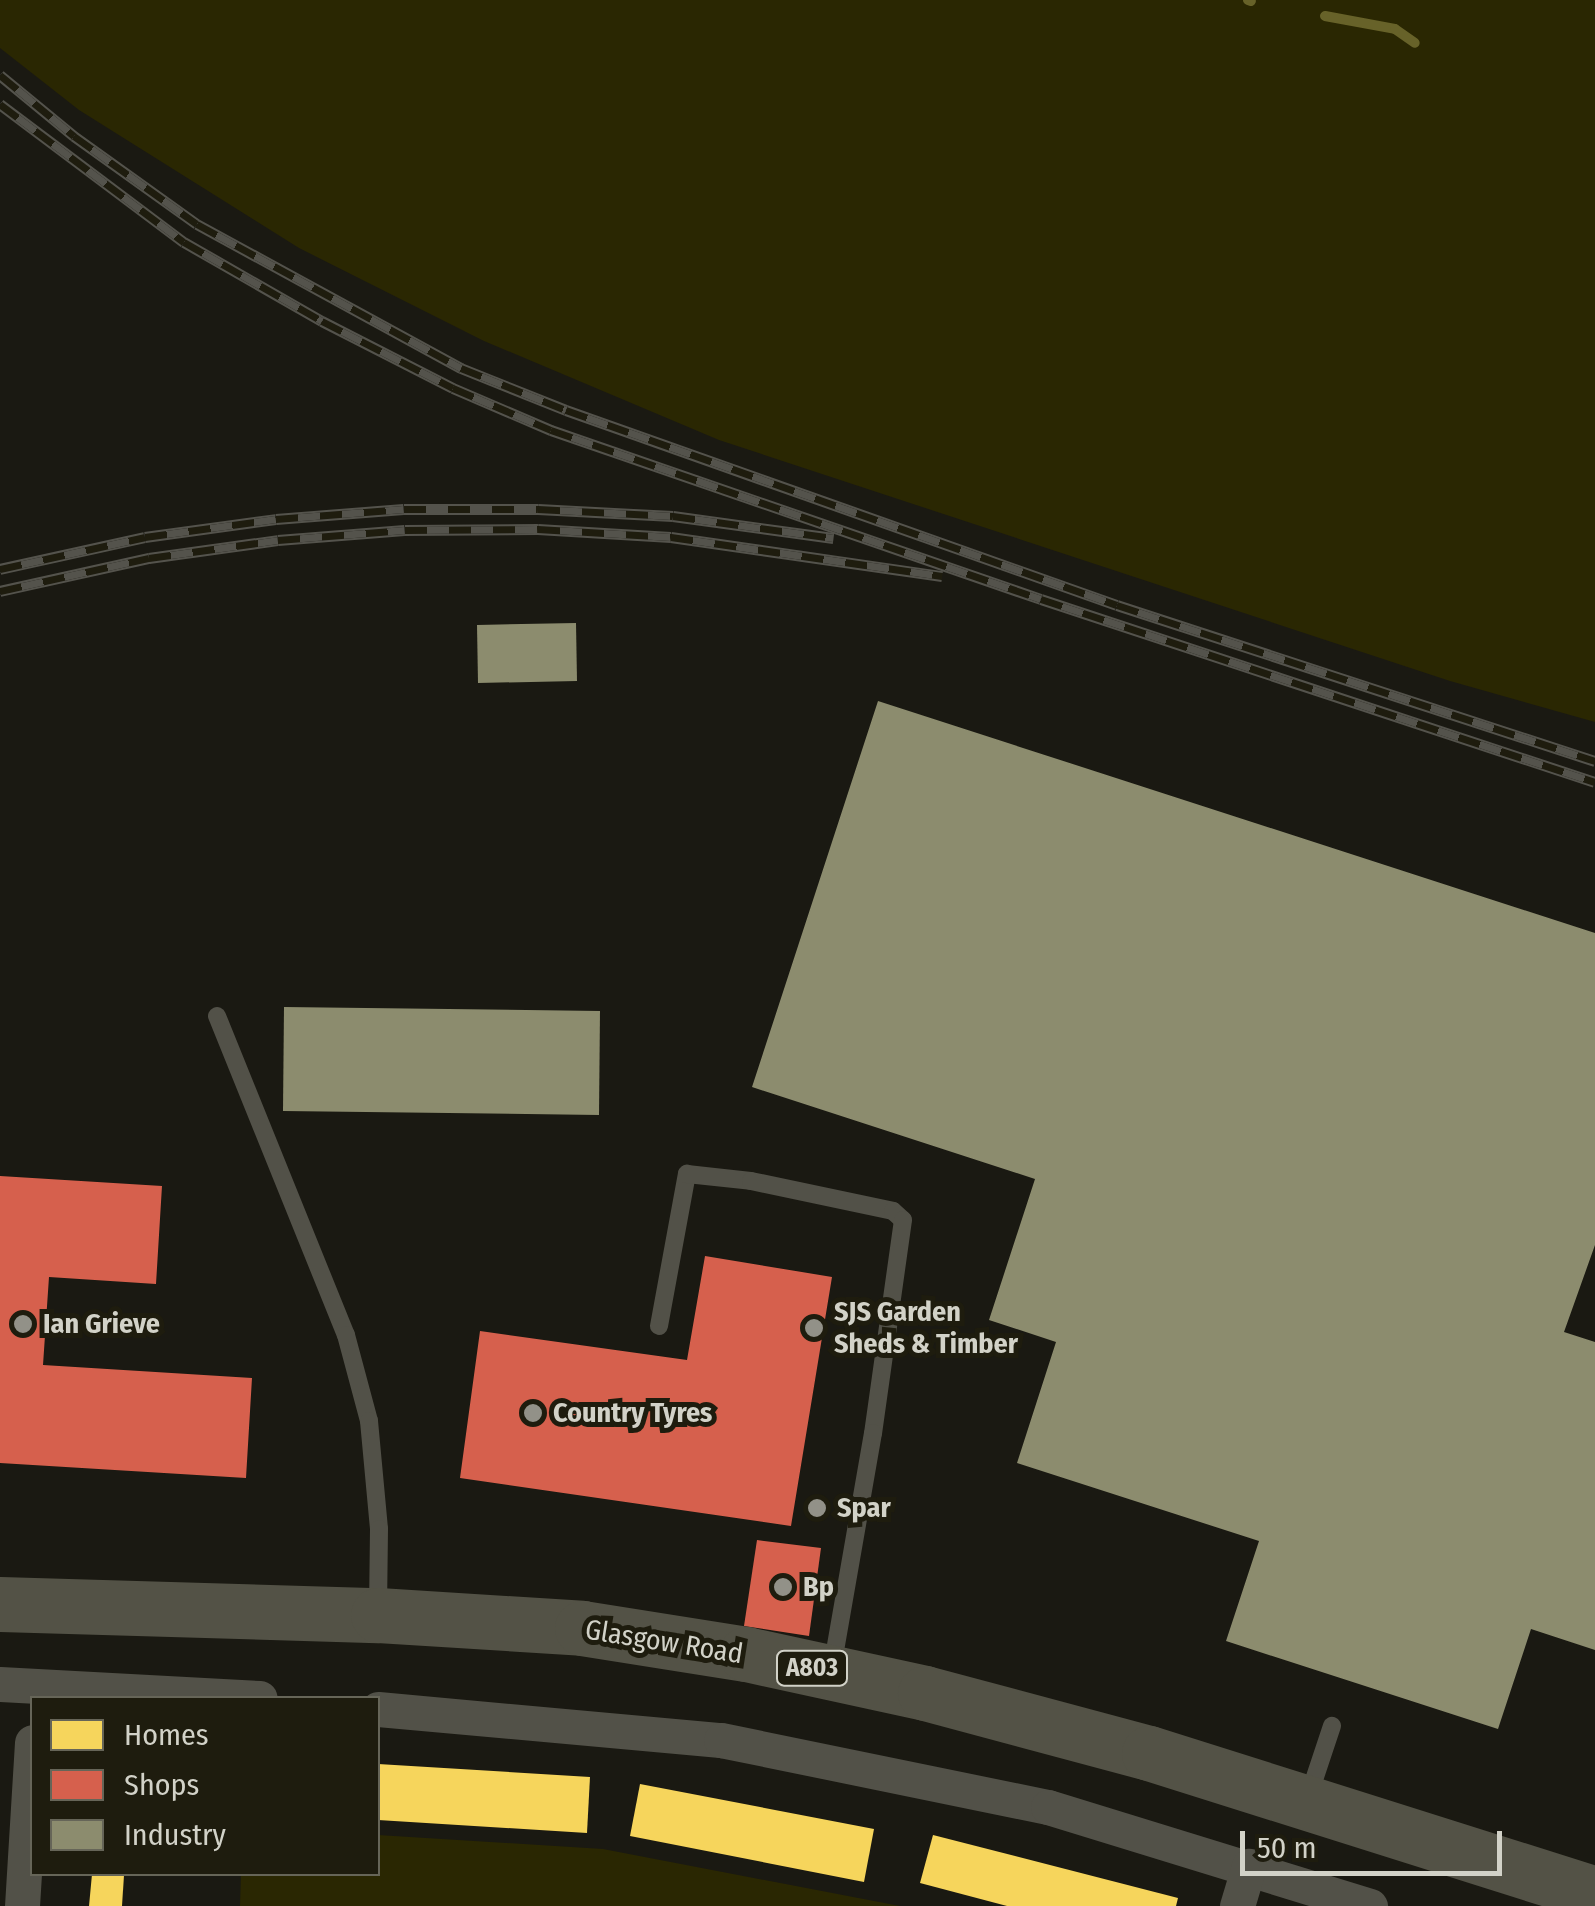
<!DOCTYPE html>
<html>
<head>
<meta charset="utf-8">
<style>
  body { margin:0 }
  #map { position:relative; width:1595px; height:1906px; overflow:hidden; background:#1a1912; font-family:"Fira Sans Condensed",sans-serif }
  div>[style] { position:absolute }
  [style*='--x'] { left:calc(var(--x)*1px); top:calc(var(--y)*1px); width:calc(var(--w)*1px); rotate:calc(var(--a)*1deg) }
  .green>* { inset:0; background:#2a2702 }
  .homes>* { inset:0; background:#f6d55c }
  .shops>* { inset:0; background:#d6604d }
  .industry>* { inset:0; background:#8c8c6e }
  .stream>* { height:10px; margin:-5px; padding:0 5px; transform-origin:5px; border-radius:5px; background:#676229 }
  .lane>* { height:18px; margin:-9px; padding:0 9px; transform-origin:9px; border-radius:9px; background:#525148 }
  .street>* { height:35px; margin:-17.5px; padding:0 17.5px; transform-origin:17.5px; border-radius:17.5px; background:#525148 }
  .primary>* { height:55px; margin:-27.5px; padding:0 27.5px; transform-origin:27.5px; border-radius:27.5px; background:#535246 }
  .rail>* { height:11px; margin-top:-5.5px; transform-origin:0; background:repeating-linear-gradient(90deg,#1e1c0e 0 22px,#54534c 0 44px); box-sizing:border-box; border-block:2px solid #54534c }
  .dots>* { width:28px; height:28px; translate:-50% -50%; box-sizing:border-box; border:5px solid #1e1c0e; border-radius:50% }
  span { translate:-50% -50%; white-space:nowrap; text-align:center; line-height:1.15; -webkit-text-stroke:10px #1e1c0e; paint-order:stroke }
  .shield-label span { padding:2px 8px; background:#1e1c0e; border:2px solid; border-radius:8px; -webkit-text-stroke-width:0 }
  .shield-label { font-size:25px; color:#d2d2c8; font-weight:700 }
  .poi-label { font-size:28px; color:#d2d2c8; font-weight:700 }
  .left { translate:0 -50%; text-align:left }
  .street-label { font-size:28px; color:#d2d2c8 }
  .legend { position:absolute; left:30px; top:1696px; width:350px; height:180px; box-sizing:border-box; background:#1e1c0e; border:2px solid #666558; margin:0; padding:12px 18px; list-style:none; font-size:30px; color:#d2d2c8 }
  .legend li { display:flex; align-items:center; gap:20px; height:50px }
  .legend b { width:50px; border:2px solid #666558 }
  .scale { position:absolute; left:1240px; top:1831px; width:262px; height:45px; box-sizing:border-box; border:5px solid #d2d2c8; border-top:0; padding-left:12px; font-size:30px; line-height:35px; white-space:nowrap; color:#d2d2c8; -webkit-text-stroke:8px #1e1c0e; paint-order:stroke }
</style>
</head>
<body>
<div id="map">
  <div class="green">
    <i style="clip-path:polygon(0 0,1595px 0,1595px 722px,1450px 681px,719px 440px,484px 341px,299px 248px,79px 110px,0 48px)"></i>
    <i style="clip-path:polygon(378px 1835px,603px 1849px,900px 1906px,240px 1906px,241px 1874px,378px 1874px)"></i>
  </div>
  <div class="homes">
    <i style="clip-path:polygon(378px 1764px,590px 1777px,587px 1833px,378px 1820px)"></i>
    <i style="clip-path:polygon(640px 1784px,874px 1829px,864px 1882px,630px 1836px)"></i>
    <i style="clip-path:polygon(933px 1835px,1178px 1898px,1176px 1906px,1007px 1906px,920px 1883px)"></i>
    <i style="clip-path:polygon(92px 1874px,124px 1875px,122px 1906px,89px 1906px)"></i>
  </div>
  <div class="shops">
    <i style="clip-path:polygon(0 1176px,162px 1186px,156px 1284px,49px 1277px,43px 1365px,252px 1378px,246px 1478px,0 1463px)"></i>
    <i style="clip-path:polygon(705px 1256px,832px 1277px,791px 1526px,460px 1478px,480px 1331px,687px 1360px)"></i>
    <i style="clip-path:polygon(757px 1540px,821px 1548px,809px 1636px,744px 1626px)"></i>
  </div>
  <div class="industry">
    <i style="clip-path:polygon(576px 623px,577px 681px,478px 683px,477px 625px)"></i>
    <i style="clip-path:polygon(878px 701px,1595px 933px,1595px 1245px,1564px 1332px,1595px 1342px,1595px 1650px,1531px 1629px,1498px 1729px,1226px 1641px,1259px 1541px,1017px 1463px,1056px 1342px,989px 1320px,1035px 1179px,752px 1087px)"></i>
    <i style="clip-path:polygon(284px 1007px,600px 1011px,599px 1115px,283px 1111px)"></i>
  </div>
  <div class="stream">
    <i style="--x:1248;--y:0;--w:3;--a:18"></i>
    <i style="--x:1325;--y:16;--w:71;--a:10.5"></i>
    <i style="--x:1395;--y:29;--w:24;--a:35"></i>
  </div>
  <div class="lane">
    <i style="--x:217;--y:1016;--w:344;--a:68"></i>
    <i style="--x:346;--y:1335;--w:89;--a:75"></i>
    <i style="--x:369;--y:1421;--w:108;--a:84.7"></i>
    <i style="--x:379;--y:1529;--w:81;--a:90.7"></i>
    <i style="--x:659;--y:1326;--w:155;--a:-79.6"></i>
    <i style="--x:687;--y:1174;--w:64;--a:6.2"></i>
    <i style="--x:751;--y:1181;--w:145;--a:11.9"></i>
    <i style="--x:893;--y:1211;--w:13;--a:42"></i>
    <i style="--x:903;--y:1220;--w:215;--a:98"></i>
    <i style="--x:873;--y:1433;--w:238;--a:99.9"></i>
    <i style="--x:1308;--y:1798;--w:76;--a:-71.6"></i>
  </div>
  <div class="street">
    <i style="--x:0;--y:1684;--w:260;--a:3.1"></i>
    <i style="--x:378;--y:1709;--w:344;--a:5.2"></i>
    <i style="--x:721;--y:1740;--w:334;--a:11.6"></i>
    <i style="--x:1048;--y:1807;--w:337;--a:17.1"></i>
    <i style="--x:22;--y:1906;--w:164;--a:-86.5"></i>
    <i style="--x:1237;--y:1906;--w:42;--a:-73.3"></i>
  </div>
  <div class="primary">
    <i style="--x:0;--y:1604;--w:378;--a:1.7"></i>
    <i style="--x:378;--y:1615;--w:204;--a:3.6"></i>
    <i style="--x:582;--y:1628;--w:166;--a:9"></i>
    <i style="--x:746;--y:1654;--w:183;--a:12.3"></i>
    <i style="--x:925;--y:1693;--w:232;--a:15"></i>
    <i style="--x:1149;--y:1753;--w:468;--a:17.5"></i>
  </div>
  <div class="rail">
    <i style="--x:0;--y:75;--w:96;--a:39.5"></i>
    <i style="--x:74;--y:136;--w:151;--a:35.6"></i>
    <i style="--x:197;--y:224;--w:301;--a:28.6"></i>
    <i style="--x:461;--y:368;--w:113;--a:21.8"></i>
    <i style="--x:566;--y:410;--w:584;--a:19.49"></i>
    <i style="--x:1117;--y:605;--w:503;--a:18.07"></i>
    <i style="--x:0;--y:104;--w:230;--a:36.9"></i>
    <i style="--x:184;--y:242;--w:159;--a:29.8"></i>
    <i style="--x:322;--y:321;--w:147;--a:27.1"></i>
    <i style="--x:453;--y:388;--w:107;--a:23.2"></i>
    <i style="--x:551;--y:430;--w:518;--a:19.03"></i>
    <i style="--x:1041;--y:599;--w:583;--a:18.28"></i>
    <i style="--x:0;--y:569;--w:148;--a:-12.4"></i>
    <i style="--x:145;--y:537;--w:132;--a:-7.8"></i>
    <i style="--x:276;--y:519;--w:128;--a:-4.5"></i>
    <i style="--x:404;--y:509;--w:134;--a:0"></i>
    <i style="--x:538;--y:509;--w:135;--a:3"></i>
    <i style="--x:673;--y:516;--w:162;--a:7.8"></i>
    <i style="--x:0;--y:591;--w:153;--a:-12.5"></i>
    <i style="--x:149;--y:558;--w:130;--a:-7.9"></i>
    <i style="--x:278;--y:540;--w:127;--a:-4.5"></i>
    <i style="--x:405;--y:530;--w:133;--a:-0.4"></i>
    <i style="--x:538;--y:529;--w:133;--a:3.4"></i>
    <i style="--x:671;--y:537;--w:274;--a:8.2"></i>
  </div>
  <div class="dots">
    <i style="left:23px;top:1324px;background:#929188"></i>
    <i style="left:814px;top:1328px;background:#929188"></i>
    <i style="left:533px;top:1413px;background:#929188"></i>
    <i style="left:817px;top:1508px;background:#929188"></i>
    <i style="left:783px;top:1587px;background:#929188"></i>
  </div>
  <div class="shield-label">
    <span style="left:812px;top:1668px">A803</span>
  </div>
  <div class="poi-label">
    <span class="left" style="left:834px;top:1328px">SJS Garden<br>Sheds &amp; Timber</span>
    <span class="left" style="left:43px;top:1324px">Ian Grieve</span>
    <span class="left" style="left:553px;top:1413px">Country Tyres</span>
    <span class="left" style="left:837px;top:1508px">Spar</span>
    <span class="left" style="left:803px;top:1587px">Bp</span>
  </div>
  <div class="street-label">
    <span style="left:664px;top:1642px;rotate:9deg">Glasgow Road</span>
  </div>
  <ul class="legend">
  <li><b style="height:28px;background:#f6d55c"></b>Homes</li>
  <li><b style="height:28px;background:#d6604d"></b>Shops</li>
  <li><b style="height:28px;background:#8c8c6e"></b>Industry</li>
  </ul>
  <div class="scale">50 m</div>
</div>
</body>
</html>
